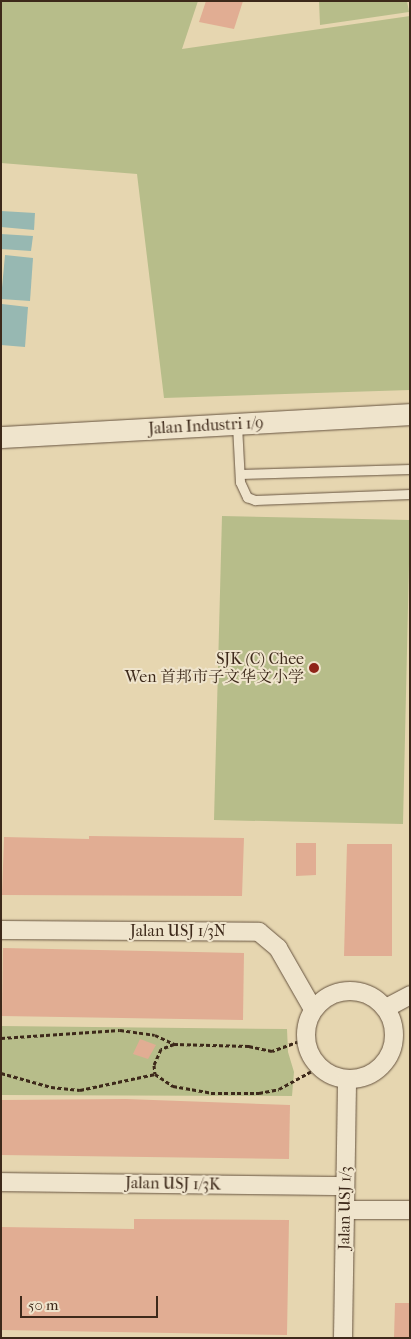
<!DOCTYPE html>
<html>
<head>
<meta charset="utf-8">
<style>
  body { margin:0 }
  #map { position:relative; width:411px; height:1339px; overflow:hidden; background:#e6d6b0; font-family:"IM FELL French Canon","Noto Serif SC",serif }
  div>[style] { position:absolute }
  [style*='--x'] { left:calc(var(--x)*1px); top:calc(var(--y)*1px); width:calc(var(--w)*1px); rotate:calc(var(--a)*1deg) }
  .green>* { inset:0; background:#b7bd8a }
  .water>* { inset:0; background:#97b8b2 }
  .building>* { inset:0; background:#e1ad93 }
  .path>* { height:3px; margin-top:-1.5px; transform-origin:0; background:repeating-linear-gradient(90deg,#3d291a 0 4px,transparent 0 6.5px) }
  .roads { filter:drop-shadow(0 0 1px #675440) drop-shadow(0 0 1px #675440) }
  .service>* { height:9px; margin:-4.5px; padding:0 4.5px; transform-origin:4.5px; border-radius:4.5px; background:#efe4cc }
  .minor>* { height:18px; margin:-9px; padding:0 9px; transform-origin:9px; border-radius:9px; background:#efe4cc }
  .minor>.ring { margin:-9px; padding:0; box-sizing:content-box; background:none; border:18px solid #efe4cc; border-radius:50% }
  .tertiary>* { height:21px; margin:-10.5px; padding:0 10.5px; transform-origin:10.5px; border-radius:10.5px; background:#efe4cc }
  .dots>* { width:14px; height:14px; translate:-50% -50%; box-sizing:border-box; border:2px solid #efe4cc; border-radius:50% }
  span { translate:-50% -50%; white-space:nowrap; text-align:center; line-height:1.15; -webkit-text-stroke:4px #efe4cc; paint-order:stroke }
  .street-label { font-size:16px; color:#3d291a }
  .poi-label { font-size:16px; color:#3d291a }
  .right { translate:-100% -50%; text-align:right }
  .frame { position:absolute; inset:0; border:2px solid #3d291a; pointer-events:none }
  .scale { position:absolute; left:20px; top:1296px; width:138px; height:22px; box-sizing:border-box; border:2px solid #3d291a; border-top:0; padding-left:6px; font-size:15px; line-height:18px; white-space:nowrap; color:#3d291a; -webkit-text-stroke:4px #efe4cc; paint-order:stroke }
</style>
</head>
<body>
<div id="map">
  <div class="green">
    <i style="clip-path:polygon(1px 1px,198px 1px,182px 49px,410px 16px,410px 390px,164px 398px,137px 174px,1px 163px)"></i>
    <i style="clip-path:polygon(319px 1px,407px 1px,409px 12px,320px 25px)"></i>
    <i style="clip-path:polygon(222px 516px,410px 520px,403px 824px,214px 820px)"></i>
    <i style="clip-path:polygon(1px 1026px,287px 1029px,288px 1052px,294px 1072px,292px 1096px,1px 1095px)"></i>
  </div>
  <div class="water">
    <i style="clip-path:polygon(1px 211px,35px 213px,34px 230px,1px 227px)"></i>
    <i style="clip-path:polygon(1px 234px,33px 236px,31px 251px,1px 249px)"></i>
    <i style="clip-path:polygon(5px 255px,33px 258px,30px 301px,1px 299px)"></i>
    <i style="clip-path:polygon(2px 304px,28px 307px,25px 347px,1px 345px)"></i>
  </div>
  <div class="building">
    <i style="clip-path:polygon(206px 1px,243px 1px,234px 29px,199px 22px)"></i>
    <i style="clip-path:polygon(89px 836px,244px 838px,242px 896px,2px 895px,4px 837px,89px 839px)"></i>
    <i style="clip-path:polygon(296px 843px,316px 843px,316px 875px,296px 876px)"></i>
    <i style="clip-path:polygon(347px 844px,392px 844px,392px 956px,344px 956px)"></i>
    <i style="clip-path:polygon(3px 948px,244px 953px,243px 1020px,2px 1016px)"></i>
    <i style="clip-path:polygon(140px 1039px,156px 1045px,148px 1059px,133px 1054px)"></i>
    <i style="clip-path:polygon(126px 1099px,290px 1105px,289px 1159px,1px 1155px,1px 1100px)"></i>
    <i style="clip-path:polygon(134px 1219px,289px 1220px,287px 1335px,1px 1330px,1px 1227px,134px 1229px)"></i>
    <i style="clip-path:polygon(395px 1303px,410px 1303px,410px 1338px,394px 1338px)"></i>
  </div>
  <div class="path">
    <i style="--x:1;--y:1038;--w:119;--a:-3.8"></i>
    <i style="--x:120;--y:1030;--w:35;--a:8"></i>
    <i style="--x:155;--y:1035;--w:21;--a:25"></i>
    <i style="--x:305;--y:1039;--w:35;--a:160"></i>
    <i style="--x:272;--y:1051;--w:24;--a:-168"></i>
    <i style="--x:249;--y:1046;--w:75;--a:-178.5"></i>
    <i style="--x:174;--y:1044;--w:14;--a:159"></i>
    <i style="--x:161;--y:1049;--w:17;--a:114"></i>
    <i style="--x:154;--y:1065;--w:9;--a:84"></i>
    <i style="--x:155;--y:1074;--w:22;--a:34"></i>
    <i style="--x:173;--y:1086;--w:39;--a:10"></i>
    <i style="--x:211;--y:1093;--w:48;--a:0"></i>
    <i style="--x:259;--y:1093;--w:20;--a:-11"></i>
    <i style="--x:279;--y:1089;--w:46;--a:-28.8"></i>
    <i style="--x:1;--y:1073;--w:52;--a:15.6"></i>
    <i style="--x:51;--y:1087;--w:29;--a:6"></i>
    <i style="--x:80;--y:1090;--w:77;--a:-12"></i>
  </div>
  <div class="roads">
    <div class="service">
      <i style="--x:237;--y:425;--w:57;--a:87"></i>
      <i style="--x:240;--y:482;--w:17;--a:65"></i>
      <i style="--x:247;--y:497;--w:9;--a:21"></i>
      <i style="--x:255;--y:500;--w:155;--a:-2.2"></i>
      <i style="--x:240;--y:474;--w:170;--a:-1.7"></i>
    </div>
    <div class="minor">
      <i style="--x:1;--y:930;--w:258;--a:0.4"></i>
      <i style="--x:259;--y:932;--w:25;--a:40"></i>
      <i style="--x:278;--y:948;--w:70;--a:60.2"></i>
      <i class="ring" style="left:306px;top:991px;width:70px;height:70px"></i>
      <i style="--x:386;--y:1008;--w:27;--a:-28"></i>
      <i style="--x:1;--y:1182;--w:344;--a:0.7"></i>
      <i style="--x:345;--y:1210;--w:65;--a:0"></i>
      <i style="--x:343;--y:1338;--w:259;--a:-89.1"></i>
    </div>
    <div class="tertiary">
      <i style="--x:1;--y:437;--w:410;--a:-3.2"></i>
    </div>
  </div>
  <div class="dots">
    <i style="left:314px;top:668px;background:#8f2418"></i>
  </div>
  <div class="street-label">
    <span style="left:206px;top:426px;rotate:-3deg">Jalan Industri 1/9</span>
    <span style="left:178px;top:931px">Jalan USJ 1/3N</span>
    <span style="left:173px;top:1184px;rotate:1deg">Jalan USJ 1/3K</span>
    <span style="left:345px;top:1208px;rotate:-89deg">Jalan USJ 1/3</span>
  </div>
  <div class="poi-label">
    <span class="right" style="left:304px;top:668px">SJK (C) Chee<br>Wen 首邦市子文华文小学</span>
  </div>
  <div class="frame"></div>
  <div class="scale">50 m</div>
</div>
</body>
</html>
